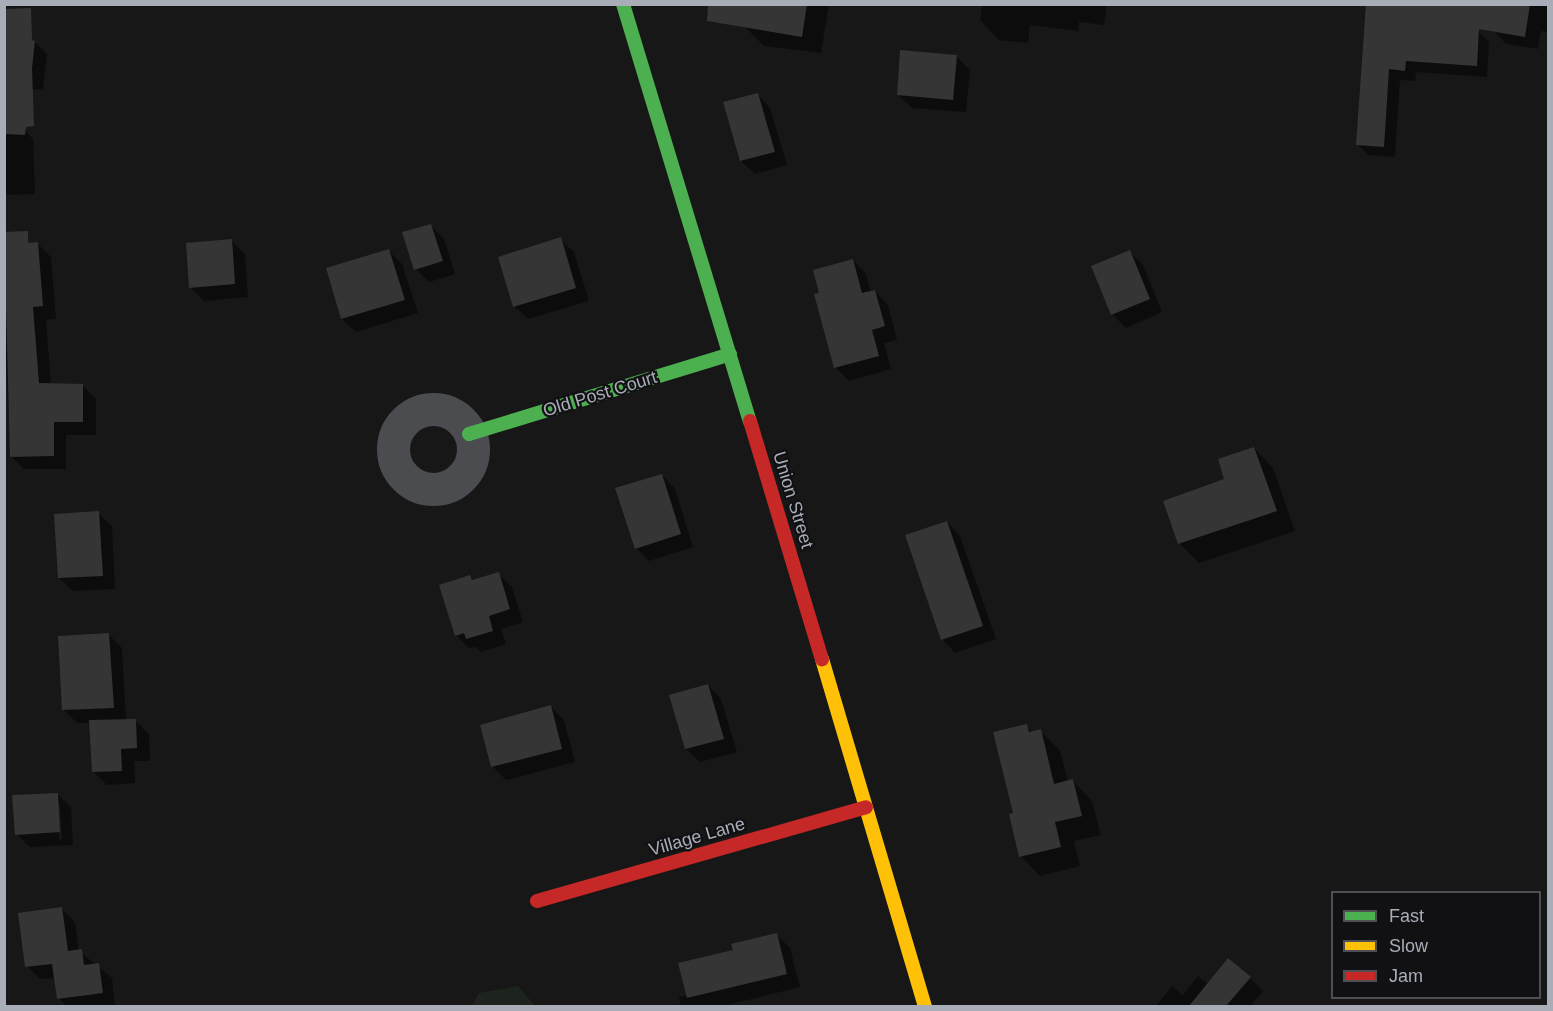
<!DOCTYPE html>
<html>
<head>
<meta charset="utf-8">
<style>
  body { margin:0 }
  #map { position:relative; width:1553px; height:1011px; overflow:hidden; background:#171717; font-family:Arial,sans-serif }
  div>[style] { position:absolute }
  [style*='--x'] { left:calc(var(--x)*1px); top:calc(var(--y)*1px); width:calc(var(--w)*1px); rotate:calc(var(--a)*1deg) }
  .green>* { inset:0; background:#1d241e }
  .shadow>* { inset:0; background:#0007 }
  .building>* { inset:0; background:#353536 }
  .street>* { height:33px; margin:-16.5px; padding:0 16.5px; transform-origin:16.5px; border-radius:16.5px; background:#4b4c50 }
  .street>.ring { margin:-16.5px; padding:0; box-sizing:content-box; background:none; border:33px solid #4b4c50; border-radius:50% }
  .fast>* { height:14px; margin:-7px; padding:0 7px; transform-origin:7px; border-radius:7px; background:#4caf50 }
  .slow>* { height:14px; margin:-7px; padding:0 7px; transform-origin:7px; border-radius:7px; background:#ffc107 }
  .jam>* { height:14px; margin:-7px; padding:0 7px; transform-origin:7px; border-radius:7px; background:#c62828 }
  span { translate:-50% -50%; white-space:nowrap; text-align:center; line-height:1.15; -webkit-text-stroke:4.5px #111113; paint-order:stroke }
  .street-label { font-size:18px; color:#a8adb8 }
  .frame { position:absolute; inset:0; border:6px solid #a8adb8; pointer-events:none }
  .legend { position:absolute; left:1331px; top:891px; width:210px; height:108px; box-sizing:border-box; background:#111113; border:2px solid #4d4f55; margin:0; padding:8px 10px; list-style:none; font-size:18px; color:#a8adb8 }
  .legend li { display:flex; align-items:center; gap:12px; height:30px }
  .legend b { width:30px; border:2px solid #4d4f55 }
</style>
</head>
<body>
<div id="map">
  <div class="green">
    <i style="clip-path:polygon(518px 986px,535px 1006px,472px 1006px,479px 993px)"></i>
  </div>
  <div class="shadow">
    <i style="clip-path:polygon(748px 4px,829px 4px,821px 53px,764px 46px,745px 27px)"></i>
    <i style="clip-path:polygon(982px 4px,1107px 4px,1104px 25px,1079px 22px,1078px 31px,1030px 25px,1028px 43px,999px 40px,980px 20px)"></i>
    <i style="clip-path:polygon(1367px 4px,1478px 31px,1489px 42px,1487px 77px,1416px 72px,1415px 81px,1400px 80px,1395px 157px,1369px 155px,1357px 144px)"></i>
    <i style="clip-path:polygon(1497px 4px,1548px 4px,1548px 32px,1541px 31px,1538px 49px,1506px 44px,1493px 30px)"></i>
    <i style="clip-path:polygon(35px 42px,47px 54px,43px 90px,4px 86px)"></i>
    <i style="clip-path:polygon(956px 56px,970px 70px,966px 112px,912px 108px,898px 95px)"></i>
    <i style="clip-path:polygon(757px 94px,770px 108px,787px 165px,755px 174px,741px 161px,725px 103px)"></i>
    <i style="clip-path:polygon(4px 126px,20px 126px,33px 139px,35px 194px,4px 195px)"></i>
    <i style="clip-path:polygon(430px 225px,444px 239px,455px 274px,429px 282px,416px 269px)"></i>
    <i style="clip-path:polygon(560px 239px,574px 252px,589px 301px,528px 319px,514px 306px)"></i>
    <i style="clip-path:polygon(231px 241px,245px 254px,248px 297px,204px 301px,190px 287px)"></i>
    <i style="clip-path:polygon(37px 243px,51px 257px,56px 319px,46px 320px,51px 385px,82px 385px,96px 399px,96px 435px,66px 435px,66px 469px,24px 469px,11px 456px,4px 324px,4px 246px)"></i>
    <i style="clip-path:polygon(389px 251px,402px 264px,418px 313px,356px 332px,342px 319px,328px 269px)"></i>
    <i style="clip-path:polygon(1130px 252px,1143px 265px,1162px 312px,1126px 328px,1112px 314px)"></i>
    <i style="clip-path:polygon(853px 260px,866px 274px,871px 292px,875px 291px,888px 305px,897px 340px,884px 343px,891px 369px,849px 381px,836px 368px,821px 293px)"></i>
    <i style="clip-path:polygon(1254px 448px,1273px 468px,1295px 531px,1199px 563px,1180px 544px,1165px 501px,1226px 480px)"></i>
    <i style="clip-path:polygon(662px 475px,675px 489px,693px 547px,649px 561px,636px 548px)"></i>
    <i style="clip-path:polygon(98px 513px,112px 526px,115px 589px,73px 591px,59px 578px)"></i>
    <i style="clip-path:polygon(947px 522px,960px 536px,996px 639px,955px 653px,942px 639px)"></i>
    <i style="clip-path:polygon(498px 574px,512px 587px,523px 622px,501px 629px,506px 644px,481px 652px,476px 647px,469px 648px,456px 635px,469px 577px,474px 581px)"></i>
    <i style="clip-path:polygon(109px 635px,122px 648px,126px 720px,135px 720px,149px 734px,150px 761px,134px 761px,135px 783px,107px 785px,94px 772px,91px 723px,77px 723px,64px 710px)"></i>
    <i style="clip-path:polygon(708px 685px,721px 699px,737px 752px,700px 762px,686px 749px)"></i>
    <i style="clip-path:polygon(551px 707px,564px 720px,575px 762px,506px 780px,493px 767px,482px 726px)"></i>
    <i style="clip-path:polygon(1026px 726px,1033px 733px,1040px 731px,1060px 750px,1068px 782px,1073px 781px,1092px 801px,1101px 835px,1074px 841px,1080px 866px,1040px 876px,1021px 856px,1015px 814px)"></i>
    <i style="clip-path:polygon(evenodd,57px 794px,71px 807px,73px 845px,30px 847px,16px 834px,57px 794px,57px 806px,60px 806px,62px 839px,59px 840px,57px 806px)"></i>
    <i style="clip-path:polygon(62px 909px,75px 922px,79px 951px,112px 978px,115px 1006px,67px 1006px,58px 998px,56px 978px,40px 979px,27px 966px)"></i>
    <i style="clip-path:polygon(777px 935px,790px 948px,800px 987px,723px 1006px,681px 1006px,679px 997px,688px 995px,735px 951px)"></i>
    <i style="clip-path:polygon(1198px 976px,1209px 985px,1250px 978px,1263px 991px,1250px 1006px,1156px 1006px,1172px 986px,1183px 995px)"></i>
  </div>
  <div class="building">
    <i style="clip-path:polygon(708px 4px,807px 4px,802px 37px,707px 21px)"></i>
    <i style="clip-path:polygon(1366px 4px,1530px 4px,1525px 37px,1479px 29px,1477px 66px,1406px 61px,1405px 71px,1389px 69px,1384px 147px,1356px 145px)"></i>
    <i style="clip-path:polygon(31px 8px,32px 40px,35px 41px,32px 68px,34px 126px,26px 127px,25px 135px,4px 134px,4px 9px)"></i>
    <i style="clip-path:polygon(900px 50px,957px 55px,953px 100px,897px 95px)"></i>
    <i style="clip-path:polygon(758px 93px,775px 152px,740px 161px,723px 102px)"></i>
    <i style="clip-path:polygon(431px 224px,443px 261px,414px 270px,402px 232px)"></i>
    <i style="clip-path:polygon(28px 231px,28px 243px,38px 242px,43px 306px,33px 307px,39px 383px,83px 384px,83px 422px,54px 422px,54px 456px,10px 457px,4px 232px)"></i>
    <i style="clip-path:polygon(561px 237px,576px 288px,513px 307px,498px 257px)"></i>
    <i style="clip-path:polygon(232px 239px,235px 284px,189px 288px,186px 243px)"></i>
    <i style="clip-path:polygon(389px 249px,405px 300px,341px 319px,326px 268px)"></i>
    <i style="clip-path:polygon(1130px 250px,1150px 299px,1111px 315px,1091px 266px)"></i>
    <i style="clip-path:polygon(853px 259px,862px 293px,875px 290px,885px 326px,872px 330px,879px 356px,834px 368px,814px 294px,819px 293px,813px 270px)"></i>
    <i style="clip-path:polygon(1254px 447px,1277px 511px,1178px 544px,1163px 501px,1224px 479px,1218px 459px)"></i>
    <i style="clip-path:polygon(662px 474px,681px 534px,635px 549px,615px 488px)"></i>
    <i style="clip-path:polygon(99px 511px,103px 576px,58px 578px,54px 514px)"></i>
    <i style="clip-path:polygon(947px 521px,983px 626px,941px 640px,905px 535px)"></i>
    <i style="clip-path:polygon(499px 572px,510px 609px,489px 616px,493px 631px,466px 639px,464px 633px,455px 636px,439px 585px,470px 575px,472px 580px)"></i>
    <i style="clip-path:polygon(109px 633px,114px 708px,62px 710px,58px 636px)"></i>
    <i style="clip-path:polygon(708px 684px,724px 739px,685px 749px,669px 695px)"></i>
    <i style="clip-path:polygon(551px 705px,562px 749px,491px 767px,480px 725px)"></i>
    <i style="clip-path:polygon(136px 719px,137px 748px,121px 749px,122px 771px,92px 772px,89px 720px)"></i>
    <i style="clip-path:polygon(1027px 724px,1029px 732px,1041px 729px,1054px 784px,1073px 779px,1082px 816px,1055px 822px,1061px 847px,1019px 857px,1009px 814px,1013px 813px,993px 732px)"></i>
    <i style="clip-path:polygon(58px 793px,60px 832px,15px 835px,12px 795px)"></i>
    <i style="clip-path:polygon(62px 907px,68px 951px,82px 949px,84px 965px,99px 963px,103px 993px,57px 999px,52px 964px,25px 967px,18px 913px)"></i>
    <i style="clip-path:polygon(777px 933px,787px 974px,687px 998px,678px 963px,733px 950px,731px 944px)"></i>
    <i style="clip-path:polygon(1228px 958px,1251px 977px,1226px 1006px,1189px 1006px)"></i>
  </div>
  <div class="street">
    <i class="ring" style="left:393px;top:409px;width:47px;height:47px"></i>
  </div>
  <div class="fast">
    <i style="--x:623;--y:4;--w:436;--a:73.1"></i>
    <i style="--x:469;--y:434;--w:273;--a:-17"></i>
  </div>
  <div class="slow">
    <i style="--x:822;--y:659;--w:362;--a:73.5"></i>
  </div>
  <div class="jam">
    <i style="--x:750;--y:421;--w:249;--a:73.2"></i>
    <i style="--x:537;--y:901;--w:342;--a:-15.9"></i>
  </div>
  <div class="street-label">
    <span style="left:600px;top:394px;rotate:-17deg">Old Post Court</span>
    <span style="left:793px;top:500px;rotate:73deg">Union Street</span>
    <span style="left:697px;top:837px;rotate:-16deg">Village Lane</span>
  </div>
  <div class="frame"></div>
  <ul class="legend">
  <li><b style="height:8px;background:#4caf50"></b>Fast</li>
  <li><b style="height:8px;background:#ffc107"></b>Slow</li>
  <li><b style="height:8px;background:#c62828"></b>Jam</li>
  </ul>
</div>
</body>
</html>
